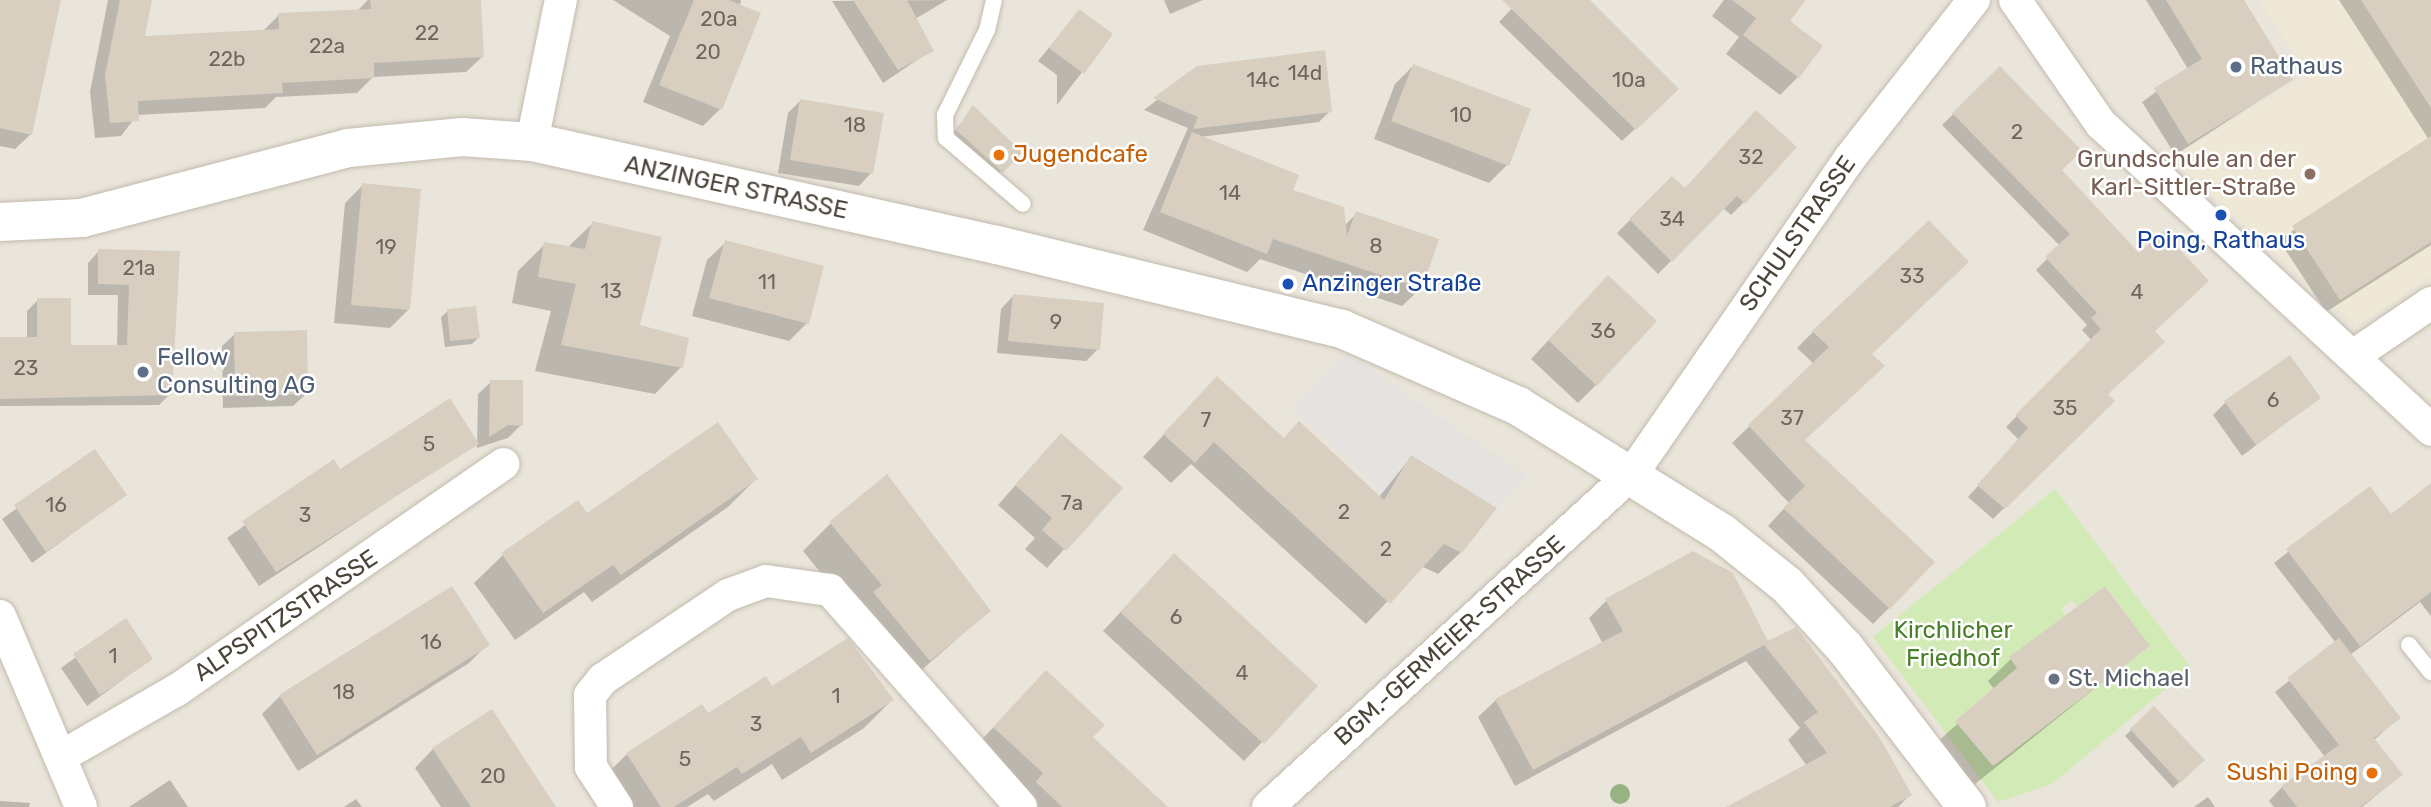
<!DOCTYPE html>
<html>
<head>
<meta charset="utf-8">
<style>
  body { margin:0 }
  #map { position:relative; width:2431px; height:807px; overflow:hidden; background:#f6f3ec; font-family:Rubik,sans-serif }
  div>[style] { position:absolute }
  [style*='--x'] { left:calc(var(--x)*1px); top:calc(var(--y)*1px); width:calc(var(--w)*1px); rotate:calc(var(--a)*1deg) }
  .residential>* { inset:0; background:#eae5da }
  .education>* { inset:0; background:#efe8d6 }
  .green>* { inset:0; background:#d2eab5 }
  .parking>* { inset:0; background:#e5e3e0 }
  .shadow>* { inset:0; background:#0003 }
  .building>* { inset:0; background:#d8cfc1 }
  .roads { filter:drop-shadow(0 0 2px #c2bbae) drop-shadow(0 0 2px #c2bbae) }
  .service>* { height:16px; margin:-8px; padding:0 8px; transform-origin:8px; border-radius:8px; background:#fff }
  .minor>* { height:32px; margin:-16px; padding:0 16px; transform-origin:16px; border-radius:16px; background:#fff }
  .tertiary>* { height:38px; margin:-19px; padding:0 19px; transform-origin:19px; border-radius:19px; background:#fff }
  .trees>* { width:20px; height:20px; margin:-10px; border-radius:50%; background:#97b381 }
  .dots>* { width:19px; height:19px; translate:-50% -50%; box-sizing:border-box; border:4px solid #fff; border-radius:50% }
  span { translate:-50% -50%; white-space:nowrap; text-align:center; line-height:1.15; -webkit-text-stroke:5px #fff; paint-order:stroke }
  .number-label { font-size:21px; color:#6e675b }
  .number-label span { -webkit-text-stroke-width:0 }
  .service-label { font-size:24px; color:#4e5e75 }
  .left { translate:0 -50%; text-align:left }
  .food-label { font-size:24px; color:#c56008 }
  .right { translate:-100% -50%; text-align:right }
  .education-label { font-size:24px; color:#785e54 }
  .street-label { font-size:24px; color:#4b4439 }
  .transit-label { font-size:24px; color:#164399 }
  .park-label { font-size:24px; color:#4a7f2a }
  .worship-label { font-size:24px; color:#5b616d }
</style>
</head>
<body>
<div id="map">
  <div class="residential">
    <i style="clip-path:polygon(0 0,2431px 0,2431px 807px,0 807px)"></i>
  </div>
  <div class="education">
    <i style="clip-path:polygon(2260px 0,2431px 0,2431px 276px,2356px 326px,2172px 158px,2307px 75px)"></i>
  </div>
  <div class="green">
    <i style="clip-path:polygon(evenodd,2055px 489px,2191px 668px,2052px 784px,1998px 802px,1873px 637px,2055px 489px,2106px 586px,2150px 647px,2122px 667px,2127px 674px,2116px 682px,2110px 676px,2005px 737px,2015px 751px,1993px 766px,1955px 721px,2017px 668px,2066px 616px,2061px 608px,2072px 600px,2077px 606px,2106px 586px)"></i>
  </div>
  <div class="parking">
    <i style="clip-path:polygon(1347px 354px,1526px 476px,1497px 508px,1411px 455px,1387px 496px,1294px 409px)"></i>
  </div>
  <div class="shadow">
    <i style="clip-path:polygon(0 0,59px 0,31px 134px,15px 149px,0 146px)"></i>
    <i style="clip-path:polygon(108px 0,150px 0,143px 38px,262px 32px,279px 15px,357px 11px,368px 0,479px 0,482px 57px,466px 72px,373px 77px,357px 93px,276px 97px,265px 108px,137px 115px,121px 136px,95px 138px,90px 92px)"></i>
    <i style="clip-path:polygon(613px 0,741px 0,720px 109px,703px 126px,643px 102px,670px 36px)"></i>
    <i style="clip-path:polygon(947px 0,915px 19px,932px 50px,883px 83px,832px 1px)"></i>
    <i style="clip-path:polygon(1164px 0,1203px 0,1170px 14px)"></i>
    <i style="clip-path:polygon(1520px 0,1587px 0,1664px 102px,1622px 141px,1499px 22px)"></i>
    <i style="clip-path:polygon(1724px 0,1804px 0,1788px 21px,1798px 77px,1780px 95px,1726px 54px,1739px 37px,1712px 16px)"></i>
    <i style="clip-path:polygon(2146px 0,2242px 0,2291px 80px,2175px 155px,2142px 102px,2188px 69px)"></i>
    <i style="clip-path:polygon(2339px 0,2431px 0,2431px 245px,2326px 312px,2279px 240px,2429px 140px)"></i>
    <i style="clip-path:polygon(1079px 11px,1111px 34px,1057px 105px,1057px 75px,1038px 61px)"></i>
    <i style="clip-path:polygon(1413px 66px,1507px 165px,1489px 183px,1374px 139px,1395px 84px)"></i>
    <i style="clip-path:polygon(1198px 68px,1330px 111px,1319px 122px,1200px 137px,1344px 226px,1357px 213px,1421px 288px,1402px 306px,1260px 259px,1247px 272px,1143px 230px,1188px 128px,1144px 110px)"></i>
    <i style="clip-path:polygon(2000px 69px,2059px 170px,2139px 256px,2153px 332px,2106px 394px,2113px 401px,1993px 519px,1968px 497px,2019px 440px,2006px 427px,2092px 341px,2082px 330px,2087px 325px,2036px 270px,2060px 246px,1942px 125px)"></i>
    <i style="clip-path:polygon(800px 101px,871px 173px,859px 186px,778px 173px,788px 113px)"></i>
    <i style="clip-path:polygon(974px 107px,1019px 152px,989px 184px,945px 143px)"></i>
    <i style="clip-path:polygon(1744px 124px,1744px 202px,1731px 215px,1723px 208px,1658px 274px,1617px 233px,1672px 178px,1684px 190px)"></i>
    <i style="clip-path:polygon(363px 185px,408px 310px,390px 328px,334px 323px,345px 203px)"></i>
    <i style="clip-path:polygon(593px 223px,638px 326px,681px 367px,655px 394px,535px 371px,551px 311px,512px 303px,518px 271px,545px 244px,567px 248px)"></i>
    <i style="clip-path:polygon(726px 242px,807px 323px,789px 341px,692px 316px,707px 260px)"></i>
    <i style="clip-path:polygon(99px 251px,178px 252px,170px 394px,159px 405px,0 406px,0 339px,27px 339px,27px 311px,38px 300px,69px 347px,117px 347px,118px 295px,88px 295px,88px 263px)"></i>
    <i style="clip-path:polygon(1013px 296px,1098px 349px,1086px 361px,997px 353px,1001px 309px)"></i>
    <i style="clip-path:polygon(1590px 296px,1596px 385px,1578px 403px,1531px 359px)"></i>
    <i style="clip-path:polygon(448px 311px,478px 338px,472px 344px,445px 347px,441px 317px)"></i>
    <i style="clip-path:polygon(1813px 332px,1870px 354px,1803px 441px,1889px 608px,1873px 624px,1768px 526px,1789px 503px,1732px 443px,1814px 364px,1797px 348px)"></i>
    <i style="clip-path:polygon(235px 334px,306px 394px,293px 406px,223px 408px,222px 346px)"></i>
    <i style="clip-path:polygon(491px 382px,521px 425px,508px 438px,477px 448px,478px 394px)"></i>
    <i style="clip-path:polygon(2318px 398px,2242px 456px,2213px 415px,2226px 402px)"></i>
    <i style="clip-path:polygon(1195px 401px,1283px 440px,1379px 497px,1411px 457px,1461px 552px,1438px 574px,1421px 566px,1366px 624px,1191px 464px,1171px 483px,1143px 457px)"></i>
    <i style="clip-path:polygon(477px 443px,259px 586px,227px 538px,333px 462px,340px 471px)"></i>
    <i style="clip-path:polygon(95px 452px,125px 495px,32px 563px,2px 519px)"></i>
    <i style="clip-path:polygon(1043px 454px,1120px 488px,1047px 568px,1025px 549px,1035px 538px,998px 505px)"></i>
    <i style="clip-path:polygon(756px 479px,728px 507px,592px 602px,584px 592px,515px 640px,474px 583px,503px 555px,587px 515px)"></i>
    <i style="clip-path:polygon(2431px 485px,2431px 616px,2420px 602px,2350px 655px,2398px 718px,2374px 740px,2401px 775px,2362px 807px,2274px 807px,2269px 801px,2282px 787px,2325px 757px,2275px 692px,2336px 643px,2274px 563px,2369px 488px,2391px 516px)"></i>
    <i style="clip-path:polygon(831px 523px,989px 611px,901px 688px,854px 614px,803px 551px)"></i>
    <i style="clip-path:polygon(1156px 574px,1315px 686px,1244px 761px,1103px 631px)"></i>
    <i style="clip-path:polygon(1606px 601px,1767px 643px,1910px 795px,1898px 807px,1730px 807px,1807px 766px,1788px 740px,1800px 728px,1746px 661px,1515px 786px,1478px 717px,1496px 700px,1603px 644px,1589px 618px)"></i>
    <i style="clip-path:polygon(125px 621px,151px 659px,87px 706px,61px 668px)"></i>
    <i style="clip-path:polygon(487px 645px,469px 663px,298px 771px,262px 714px,280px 696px)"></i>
    <i style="clip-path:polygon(2148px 646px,1970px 788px,1934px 745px,1995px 690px,1988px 681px,2011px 659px)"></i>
    <i style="clip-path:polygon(1046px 672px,1090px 737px,1142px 807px,1012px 807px,966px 756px)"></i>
    <i style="clip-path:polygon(772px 688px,892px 700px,864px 728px,782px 780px,772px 764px,714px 801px,708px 794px,687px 807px,615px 807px,599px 782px,627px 754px)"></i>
    <i style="clip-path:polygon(2154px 708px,2203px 760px,2173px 788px,2125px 736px)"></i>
    <i style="clip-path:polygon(433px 749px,549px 807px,441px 807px,415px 768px)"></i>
    <i style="clip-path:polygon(170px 780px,188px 807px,129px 807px)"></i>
    <i style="clip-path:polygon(2208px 797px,2215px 807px,2194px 807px)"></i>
    <i style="clip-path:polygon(356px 799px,362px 807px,344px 807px)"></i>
    <i style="clip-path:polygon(0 801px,30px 803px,29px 807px,0 807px)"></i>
  </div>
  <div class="building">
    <i style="clip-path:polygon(0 0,61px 0,32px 135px,0 128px)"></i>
    <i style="clip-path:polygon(120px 0,152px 0,145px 36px,279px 29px,278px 13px,371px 9px,370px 0,481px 0,484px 57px,374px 63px,374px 78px,282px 83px,283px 93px,138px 101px,139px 121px,110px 123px,105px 75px)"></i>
    <i style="clip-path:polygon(694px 0,729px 0,761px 13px,722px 110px,659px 85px)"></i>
    <i style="clip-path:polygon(853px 0,907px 0,934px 51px,898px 70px)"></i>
    <i style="clip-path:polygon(1502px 0,1590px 0,1679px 89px,1636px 130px)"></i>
    <i style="clip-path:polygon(1732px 0,1806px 0,1790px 21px,1823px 46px,1799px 78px,1743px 35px,1756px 18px)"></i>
    <i style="clip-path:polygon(2166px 0,2244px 0,2293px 80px,2188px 144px,2154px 88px,2202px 59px)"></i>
    <i style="clip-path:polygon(2361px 0,2431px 0,2431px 108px)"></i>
    <i style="clip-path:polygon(1079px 9px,1113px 34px,1084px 74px,1049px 48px)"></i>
    <i style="clip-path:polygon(1325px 50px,1332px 112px,1193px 129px,1198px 117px,1153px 98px,1197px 66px)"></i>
    <i style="clip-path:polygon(1413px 64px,1531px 109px,1509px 166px,1391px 121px)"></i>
    <i style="clip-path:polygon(2000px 66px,2082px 151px,2062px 170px,2139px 253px,2163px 231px,2209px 281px,2155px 331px,2165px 342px,2108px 394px,2115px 401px,2005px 509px,1977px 485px,2028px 428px,2015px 415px,2101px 329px,2091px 318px,2097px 313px,2045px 257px,2070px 234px,1952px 113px)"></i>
    <i style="clip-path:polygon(800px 99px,884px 113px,873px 174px,790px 160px)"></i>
    <i style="clip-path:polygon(973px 105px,1022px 152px,1003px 173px,956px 130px)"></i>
    <i style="clip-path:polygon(1756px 110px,1797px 147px,1745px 204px,1737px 196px,1672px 262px,1629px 219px,1672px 176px,1685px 188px)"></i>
    <i style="clip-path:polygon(1192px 132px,1299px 175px,1293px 190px,1344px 207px,1347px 236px,1356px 211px,1439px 239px,1422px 289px,1273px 239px,1267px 254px,1160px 212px)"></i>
    <i style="clip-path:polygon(2431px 136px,2431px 242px,2340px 300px,2292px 226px)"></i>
    <i style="clip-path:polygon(362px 183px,421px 189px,410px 310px,351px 305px)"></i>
    <i style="clip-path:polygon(1929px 220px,1969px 262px,1872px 354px,1885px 366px,1805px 440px,1935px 562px,1890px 609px,1783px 508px,1805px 486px,1748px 425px,1829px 347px,1812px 331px)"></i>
    <i style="clip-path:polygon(592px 221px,662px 237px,640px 325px,689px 338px,683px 368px,561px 345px,576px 284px,538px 277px,544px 242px,585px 249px)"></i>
    <i style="clip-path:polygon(725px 240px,824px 266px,809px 324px,709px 298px)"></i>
    <i style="clip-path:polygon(98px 249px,180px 251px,172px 395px,0 399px,0 337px,37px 337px,37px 298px,71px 298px,71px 345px,127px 345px,129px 285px,98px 284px)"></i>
    <i style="clip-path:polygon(1608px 275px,1657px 321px,1597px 386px,1548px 340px)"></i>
    <i style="clip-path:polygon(1013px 294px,1104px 303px,1100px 350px,1008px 341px)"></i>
    <i style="clip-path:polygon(476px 306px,480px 338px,450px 341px,447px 309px)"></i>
    <i style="clip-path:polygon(307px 330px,308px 394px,235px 396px,234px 332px)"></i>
    <i style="clip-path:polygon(2290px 355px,2321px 398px,2256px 445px,2224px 401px)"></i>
    <i style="clip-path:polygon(1217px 376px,1284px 438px,1299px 421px,1384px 500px,1411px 455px,1497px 508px,1462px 553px,1444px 544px,1390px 604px,1214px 442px,1195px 463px,1163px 434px)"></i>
    <i style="clip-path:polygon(490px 380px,523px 380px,523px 426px,508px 425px,489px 437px)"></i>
    <i style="clip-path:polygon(450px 398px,479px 444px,276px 572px,242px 521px,334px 459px,340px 469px)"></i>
    <i style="clip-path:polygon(718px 422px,758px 479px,621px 575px,613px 565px,543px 613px,501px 553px,578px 500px,587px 513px)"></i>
    <i style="clip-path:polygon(1061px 433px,1123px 488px,1066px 551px,1042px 530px,1052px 518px,1015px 485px)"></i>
    <i style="clip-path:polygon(95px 449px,127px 495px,46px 552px,14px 505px)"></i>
    <i style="clip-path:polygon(887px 474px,991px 611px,930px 661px,873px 592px,882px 585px,829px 522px)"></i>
    <i style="clip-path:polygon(2431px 483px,2431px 592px,2360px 646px,2286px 549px,2370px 486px,2391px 514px)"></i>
    <i style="clip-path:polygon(1693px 551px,1733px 573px,1768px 641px,1796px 627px,1880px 738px,1912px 795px,1890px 807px,1726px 807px,1827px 753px,1804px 722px,1818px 712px,1764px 645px,1533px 770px,1495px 699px,1623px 631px,1605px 599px)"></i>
    <i style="clip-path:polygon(1174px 553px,1318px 686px,1264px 744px,1120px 612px)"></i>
    <i style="clip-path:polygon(452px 586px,490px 645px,317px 755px,279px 695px)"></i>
    <i style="clip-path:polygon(2105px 586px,2150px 646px,1993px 766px,1955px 721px,2017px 668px,2009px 657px)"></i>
    <i style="clip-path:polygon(126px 618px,153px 659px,100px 695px,73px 654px)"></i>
    <i style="clip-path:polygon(848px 638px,894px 700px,811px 753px,801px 737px,742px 774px,737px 767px,674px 807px,661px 807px,626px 753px,702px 704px,708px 713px,766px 676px,772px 686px)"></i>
    <i style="clip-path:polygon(2339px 638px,2401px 718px,2374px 738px,2403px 775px,2360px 807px,2297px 807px,2281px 786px,2339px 745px,2287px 678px)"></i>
    <i style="clip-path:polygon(1046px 670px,1105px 725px,1093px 737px,1168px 807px,1062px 807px,1036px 782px,1043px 773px,993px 727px)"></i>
    <i style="clip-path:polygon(2154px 706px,2205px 760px,2180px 783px,2130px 729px)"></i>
    <i style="clip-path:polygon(492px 709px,556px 807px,471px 807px,432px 748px)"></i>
  </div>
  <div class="roads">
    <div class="service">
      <i style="--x:994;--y:0;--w:31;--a:103"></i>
      <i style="--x:987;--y:30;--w:95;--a:116.3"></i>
      <i style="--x:945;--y:115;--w:23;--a:88"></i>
      <i style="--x:946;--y:138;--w:101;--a:40.6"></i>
      <i style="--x:2409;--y:645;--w:35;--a:51"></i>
    </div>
    <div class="minor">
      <i style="--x:2015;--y:0;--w:151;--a:55.3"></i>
      <i style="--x:2101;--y:124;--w:450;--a:42.8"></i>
      <i style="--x:532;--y:142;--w:145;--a:-78.5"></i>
      <i style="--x:2356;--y:354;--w:91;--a:-34.2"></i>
      <i style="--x:0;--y:616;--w:207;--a:67"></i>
      <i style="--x:62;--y:756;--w:133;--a:-29.9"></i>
      <i style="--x:177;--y:690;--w:397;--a:-34.7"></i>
      <i style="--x:617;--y:807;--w:48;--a:-123"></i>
      <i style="--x:591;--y:767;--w:72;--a:-90.8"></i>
      <i style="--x:590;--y:695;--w:21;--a:-51"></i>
      <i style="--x:603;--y:679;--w:151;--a:-33.9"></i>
      <i style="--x:728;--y:595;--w:40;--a:-20.2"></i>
      <i style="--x:766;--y:581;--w:65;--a:8"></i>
      <i style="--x:830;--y:590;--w:289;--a:48.6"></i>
      <i style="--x:1268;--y:807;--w:493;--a:-42.5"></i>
      <i style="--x:1632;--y:474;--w:384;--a:-55.4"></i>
      <i style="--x:1850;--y:158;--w:201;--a:-51.9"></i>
    </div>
    <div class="tertiary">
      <i style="--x:0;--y:222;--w:82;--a:-2.8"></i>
      <i style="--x:82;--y:218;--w:275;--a:-14.7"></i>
      <i style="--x:348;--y:148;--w:115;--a:-5.5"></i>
      <i style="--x:462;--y:137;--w:70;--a:4.1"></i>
      <i style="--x:532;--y:142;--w:476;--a:12.5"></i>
      <i style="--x:997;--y:245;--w:355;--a:13.7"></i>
      <i style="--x:1342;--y:329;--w:192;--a:23.6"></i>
      <i style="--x:1518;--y:406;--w:240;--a:31.9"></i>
      <i style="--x:1722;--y:533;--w:83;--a:38.7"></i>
      <i style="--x:1787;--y:585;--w:86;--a:47.4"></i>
      <i style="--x:1845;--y:648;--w:200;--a:52.5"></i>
    </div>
  </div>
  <div class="trees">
    <i style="left:1620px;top:794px"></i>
  </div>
  <div class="dots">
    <i style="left:2236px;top:67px;background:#5c6f8a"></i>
    <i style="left:999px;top:155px;background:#e8710a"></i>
    <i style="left:2310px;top:174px;background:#8d6e63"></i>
    <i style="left:2221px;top:215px;background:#1a4fb4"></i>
    <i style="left:1288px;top:284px;background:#1a4fb4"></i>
    <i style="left:143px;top:372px;background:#5c6f8a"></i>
    <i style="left:2054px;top:679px;background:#6b7280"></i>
    <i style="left:2372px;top:773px;background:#e8710a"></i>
  </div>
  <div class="number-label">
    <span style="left:719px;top:19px">20a</span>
    <span style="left:427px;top:33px">22</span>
    <span style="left:327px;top:46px">22a</span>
    <span style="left:708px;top:52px">20</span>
    <span style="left:227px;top:59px">22b</span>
    <span style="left:1305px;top:73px">14d</span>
    <span style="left:1263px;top:80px">14c</span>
    <span style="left:1629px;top:80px">10a</span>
    <span style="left:1461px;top:115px">10</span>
    <span style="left:855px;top:125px">18</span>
    <span style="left:2017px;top:132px">2</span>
    <span style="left:1751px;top:157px">32</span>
    <span style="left:1230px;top:193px">14</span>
    <span style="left:1672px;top:219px">34</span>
    <span style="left:1376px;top:246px">8</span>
    <span style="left:386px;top:247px">19</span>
    <span style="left:139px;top:268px">21a</span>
    <span style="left:1912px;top:276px">33</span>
    <span style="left:767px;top:282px">11</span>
    <span style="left:611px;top:291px">13</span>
    <span style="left:2137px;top:292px">4</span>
    <span style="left:1056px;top:322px">9</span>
    <span style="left:1603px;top:331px">36</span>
    <span style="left:26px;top:368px">23</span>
    <span style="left:2273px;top:400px">6</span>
    <span style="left:2065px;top:408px">35</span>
    <span style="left:1792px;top:418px">37</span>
    <span style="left:1206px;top:420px">7</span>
    <span style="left:429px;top:444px">5</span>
    <span style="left:1072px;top:503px">7a</span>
    <span style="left:56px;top:505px">16</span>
    <span style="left:1344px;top:512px">2</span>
    <span style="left:305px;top:515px">3</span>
    <span style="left:1386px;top:549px">2</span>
    <span style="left:1176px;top:617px">6</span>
    <span style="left:431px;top:642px">16</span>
    <span style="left:113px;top:656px">1</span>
    <span style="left:1242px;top:673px">4</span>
    <span style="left:344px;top:692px">18</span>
    <span style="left:836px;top:696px">1</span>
    <span style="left:756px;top:724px">3</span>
    <span style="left:685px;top:759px">5</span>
    <span style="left:493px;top:776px">20</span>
  </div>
  <div class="service-label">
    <span class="left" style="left:2250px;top:67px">Rathaus</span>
    <span class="left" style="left:157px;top:372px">Fellow<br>Consulting AG</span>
  </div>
  <div class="food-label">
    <span class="left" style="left:1013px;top:155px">Jugendcafe</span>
    <span class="right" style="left:2358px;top:773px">Sushi Poing</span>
  </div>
  <div class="education-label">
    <span class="right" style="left:2296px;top:174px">Grundschule an der<br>Karl-Sittler-Straße</span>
  </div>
  <div class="street-label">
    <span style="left:736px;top:188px;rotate:12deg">ANZINGER STRASSE</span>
    <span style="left:1798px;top:234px;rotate:-55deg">SCHULSTRASSE</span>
    <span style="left:286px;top:616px;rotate:-34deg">ALPSPITZSTRASSE</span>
    <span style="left:1450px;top:641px;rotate:-42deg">BGM.-GERMEIER-STRASSE</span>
  </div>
  <div class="transit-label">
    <span style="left:2221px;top:241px">Poing, Rathaus</span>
    <span class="left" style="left:1302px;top:284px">Anzinger Straße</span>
  </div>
  <div class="park-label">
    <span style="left:1953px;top:645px">Kirchlicher<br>Friedhof</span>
  </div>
  <div class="worship-label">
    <span class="left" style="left:2068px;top:679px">St. Michael</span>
  </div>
</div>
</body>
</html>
